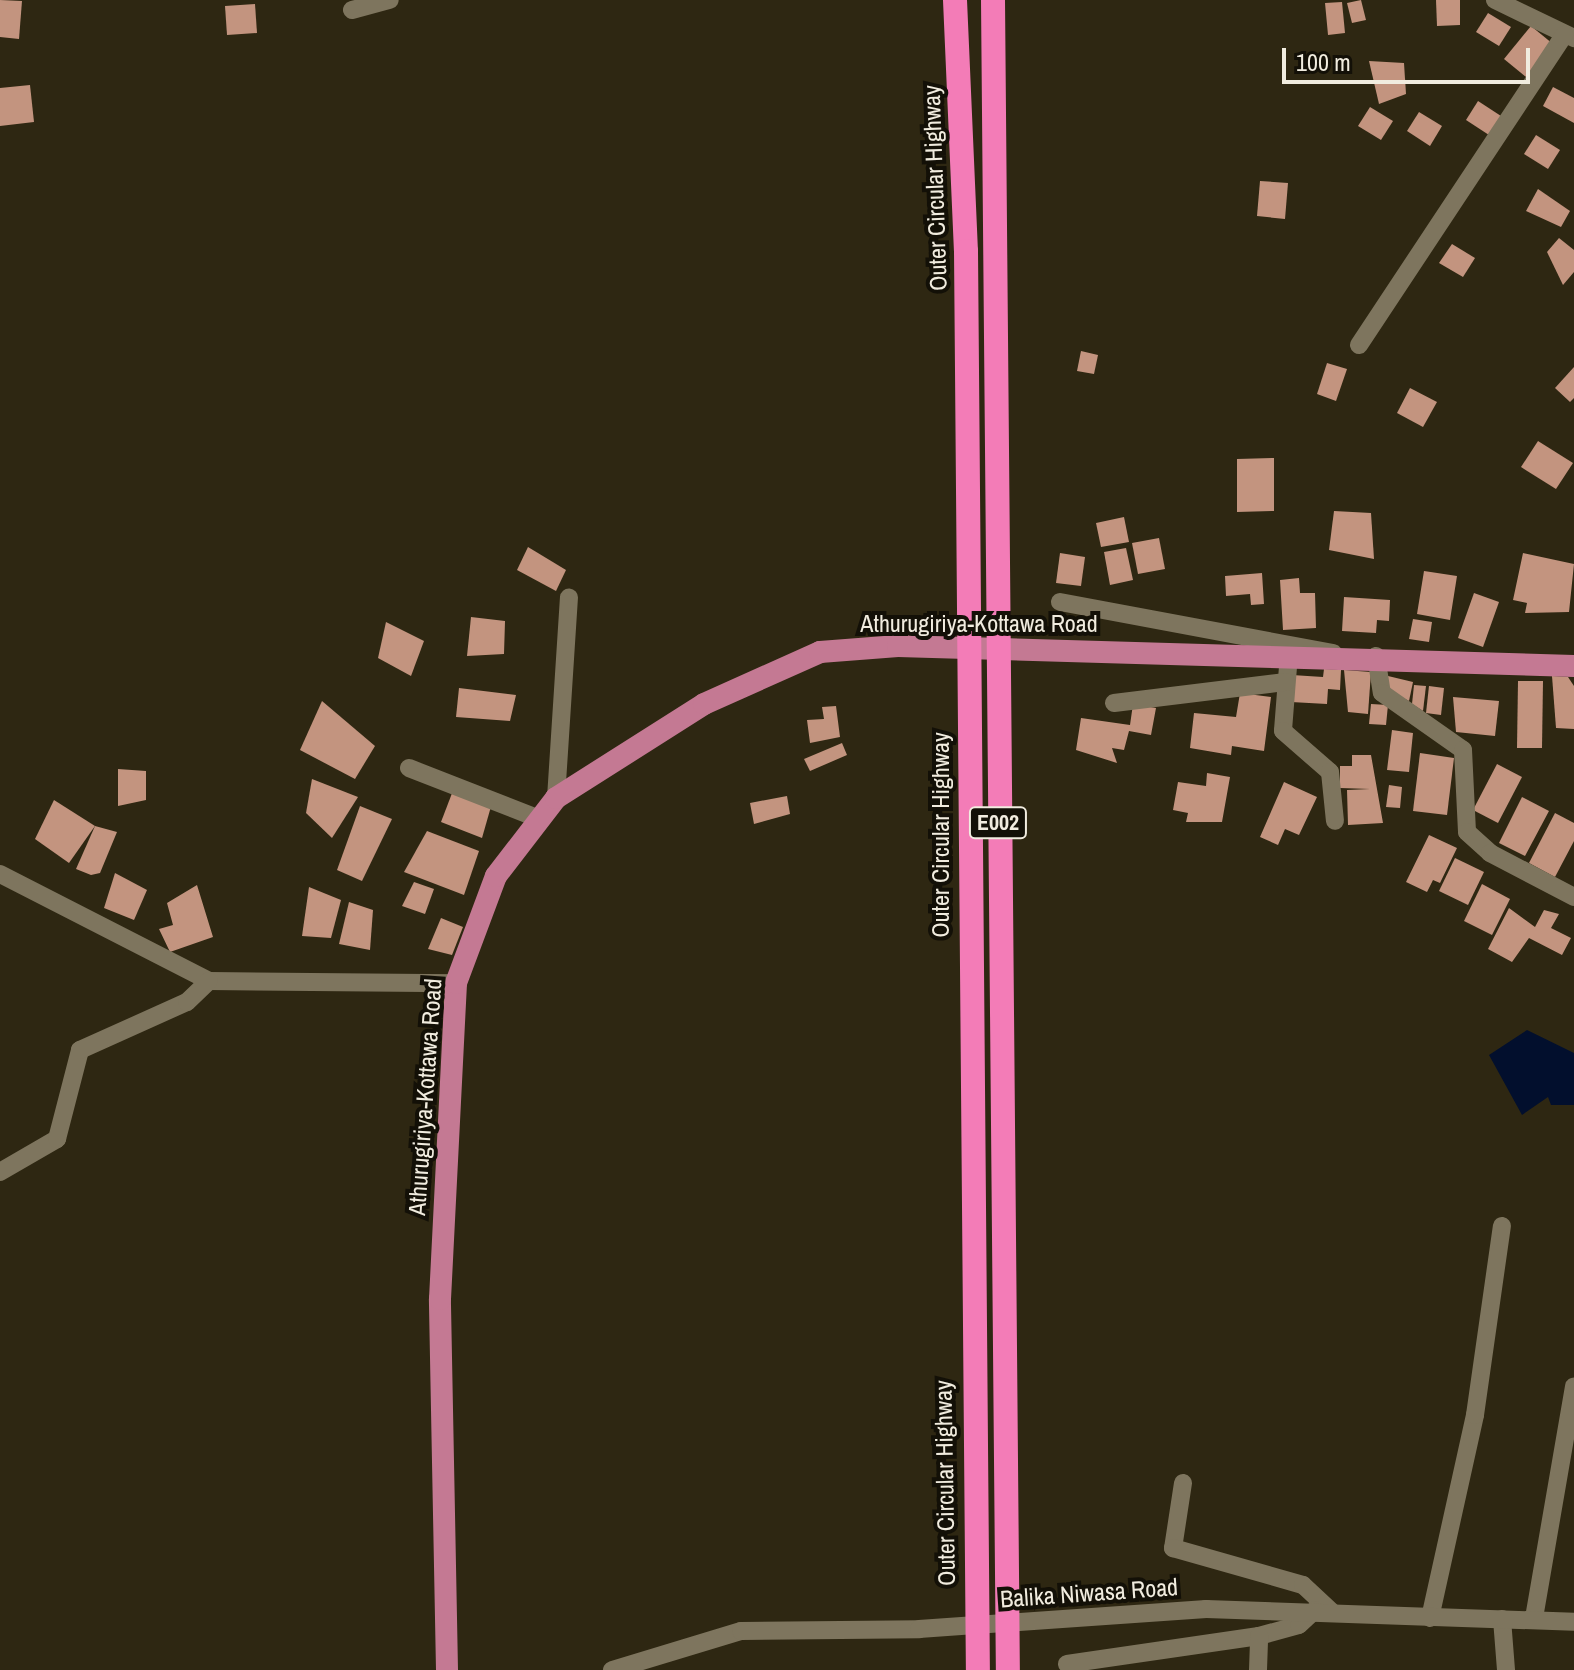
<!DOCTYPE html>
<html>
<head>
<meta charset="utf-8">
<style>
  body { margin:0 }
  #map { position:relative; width:1574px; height:1670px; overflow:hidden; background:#2e2712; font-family:"Archivo Narrow",sans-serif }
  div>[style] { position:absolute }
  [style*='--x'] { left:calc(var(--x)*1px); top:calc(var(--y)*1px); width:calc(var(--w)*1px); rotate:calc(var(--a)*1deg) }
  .water>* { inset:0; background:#020f2d }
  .building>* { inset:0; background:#c3947f }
  .minor>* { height:18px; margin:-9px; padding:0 9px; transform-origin:9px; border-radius:9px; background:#7e755e }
  .major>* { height:22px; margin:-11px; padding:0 11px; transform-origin:11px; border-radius:11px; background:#c47993 }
  .highway>* { height:24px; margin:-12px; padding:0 12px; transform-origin:12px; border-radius:12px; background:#f37cb7 }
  span { translate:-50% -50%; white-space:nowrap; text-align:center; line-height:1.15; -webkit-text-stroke:8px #131007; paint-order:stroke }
  .shield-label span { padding:2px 6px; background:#131007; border:2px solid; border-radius:6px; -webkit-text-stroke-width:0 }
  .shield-label { font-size:22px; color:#f1ecdf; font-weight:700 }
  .street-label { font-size:24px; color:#f1ecdf }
  .scale { position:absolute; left:1282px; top:48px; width:248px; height:36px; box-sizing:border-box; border:4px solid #f1ecdf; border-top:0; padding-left:10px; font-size:24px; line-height:28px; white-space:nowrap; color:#f1ecdf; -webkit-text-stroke:6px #131007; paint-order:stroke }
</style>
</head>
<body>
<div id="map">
  <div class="water">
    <i style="clip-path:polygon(1527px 1030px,1574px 1053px,1574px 1105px,1551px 1105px,1548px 1097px,1522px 1115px,1489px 1055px)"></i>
  </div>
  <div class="building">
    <i style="clip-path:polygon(0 0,22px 1px,19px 39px,0 37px)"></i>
    <i style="clip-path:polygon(1361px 0,1366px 20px,1352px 23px,1347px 3px)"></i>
    <i style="clip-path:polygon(1436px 0,1460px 0,1460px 25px,1437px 26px)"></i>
    <i style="clip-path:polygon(1342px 2px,1345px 33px,1328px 35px,1325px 3px)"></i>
    <i style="clip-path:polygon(255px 4px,257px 33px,227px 35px,225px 6px)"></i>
    <i style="clip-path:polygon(1488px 13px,1511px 27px,1499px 46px,1476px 32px)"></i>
    <i style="clip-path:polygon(1531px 26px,1553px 44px,1526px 77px,1504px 59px)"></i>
    <i style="clip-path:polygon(1369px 61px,1404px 63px,1406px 94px,1379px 104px)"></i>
    <i style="clip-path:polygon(30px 85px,34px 122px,0 126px,0 88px)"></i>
    <i style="clip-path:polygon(1553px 87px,1574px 98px,1574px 123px,1543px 106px)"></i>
    <i style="clip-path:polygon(1478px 101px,1501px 116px,1489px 135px,1466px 120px)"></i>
    <i style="clip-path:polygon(1370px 107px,1393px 121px,1381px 140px,1358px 126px)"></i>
    <i style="clip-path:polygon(1419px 112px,1442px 126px,1430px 146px,1407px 131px)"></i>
    <i style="clip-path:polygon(1536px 135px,1560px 150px,1548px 169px,1524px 154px)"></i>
    <i style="clip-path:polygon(1260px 181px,1288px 183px,1285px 219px,1257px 216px)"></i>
    <i style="clip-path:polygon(1538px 189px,1570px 211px,1561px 227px,1526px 211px)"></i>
    <i style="clip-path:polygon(1559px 238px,1574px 250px,1574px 272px,1563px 285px,1547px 252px)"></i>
    <i style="clip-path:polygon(1452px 244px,1475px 258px,1463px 277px,1439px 263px)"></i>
    <i style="clip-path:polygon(1081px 351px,1098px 355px,1094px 374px,1077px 371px)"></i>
    <i style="clip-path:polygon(1327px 363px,1347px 369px,1336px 401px,1317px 394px)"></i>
    <i style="clip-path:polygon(1574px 367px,1574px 398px,1570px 402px,1555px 388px)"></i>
    <i style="clip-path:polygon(1410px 388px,1437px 402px,1423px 427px,1397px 413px)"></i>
    <i style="clip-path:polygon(1538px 441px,1573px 463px,1556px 489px,1521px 467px)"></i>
    <i style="clip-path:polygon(1274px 458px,1274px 511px,1237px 512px,1237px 459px)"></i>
    <i style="clip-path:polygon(1334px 511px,1371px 513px,1374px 559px,1329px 550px)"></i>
    <i style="clip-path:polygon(1124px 517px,1129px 542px,1101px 547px,1096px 523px)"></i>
    <i style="clip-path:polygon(1159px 538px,1165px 569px,1138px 574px,1132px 543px)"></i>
    <i style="clip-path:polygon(528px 547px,566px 570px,556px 591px,517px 570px)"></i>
    <i style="clip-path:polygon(1126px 548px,1133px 580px,1110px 585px,1104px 552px)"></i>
    <i style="clip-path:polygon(1060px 553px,1085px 557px,1081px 586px,1056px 583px)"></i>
    <i style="clip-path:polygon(1523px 553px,1574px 564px,1569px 612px,1525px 613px,1527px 603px,1513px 600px)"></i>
    <i style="clip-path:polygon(1424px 571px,1457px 576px,1450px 620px,1417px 614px)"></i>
    <i style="clip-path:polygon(1262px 573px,1264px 604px,1251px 605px,1250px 594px,1226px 596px,1225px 576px)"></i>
    <i style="clip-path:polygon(1299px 578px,1300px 593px,1315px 593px,1316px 628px,1283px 630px,1280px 580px)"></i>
    <i style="clip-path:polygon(1474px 593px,1499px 602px,1483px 647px,1458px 638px)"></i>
    <i style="clip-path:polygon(1344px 597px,1390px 600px,1389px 621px,1377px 620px,1376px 633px,1342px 631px)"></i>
    <i style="clip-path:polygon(471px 617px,505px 621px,504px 654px,467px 656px)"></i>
    <i style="clip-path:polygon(1413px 619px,1432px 622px,1429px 642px,1409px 639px)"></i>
    <i style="clip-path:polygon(386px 622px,424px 641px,411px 676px,378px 658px)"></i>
    <i style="clip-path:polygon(1324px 669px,1341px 670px,1340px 690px,1328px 689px,1327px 704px,1291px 702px,1292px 675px,1323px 677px)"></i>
    <i style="clip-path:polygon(1344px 670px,1371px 672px,1368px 714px,1348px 712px)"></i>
    <i style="clip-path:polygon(1388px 676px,1413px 682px,1409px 701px,1385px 689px)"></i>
    <i style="clip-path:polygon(1552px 676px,1568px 677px,1574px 686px,1574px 729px,1556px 728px)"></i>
    <i style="clip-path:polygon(1518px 681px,1543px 681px,1542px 748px,1517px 748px)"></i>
    <i style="clip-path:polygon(1414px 685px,1426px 686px,1423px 711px,1412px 704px)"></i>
    <i style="clip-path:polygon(1429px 686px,1444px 688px,1441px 715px,1426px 713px)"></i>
    <i style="clip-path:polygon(459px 688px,516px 695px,510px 721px,456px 717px)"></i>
    <i style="clip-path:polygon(1240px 693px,1271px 697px,1264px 751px,1232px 746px,1231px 755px,1190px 748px,1194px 713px,1236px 717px)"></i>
    <i style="clip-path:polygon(1453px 697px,1499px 701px,1495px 736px,1456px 732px)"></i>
    <i style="clip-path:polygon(322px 701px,375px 746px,355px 779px,300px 750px)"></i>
    <i style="clip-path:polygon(1133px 704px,1156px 708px,1151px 735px,1129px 731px,1124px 750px,1112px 748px,1117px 763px,1076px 750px,1081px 718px,1130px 725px)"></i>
    <i style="clip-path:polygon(1371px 704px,1388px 705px,1386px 725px,1369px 724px)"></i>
    <i style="clip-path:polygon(836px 706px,840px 737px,810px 743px,807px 720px,824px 719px,822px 707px)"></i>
    <i style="clip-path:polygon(1392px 730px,1413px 733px,1409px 772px,1387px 770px)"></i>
    <i style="clip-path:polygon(842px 743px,847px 755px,810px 771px,804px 759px)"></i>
    <i style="clip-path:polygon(1420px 753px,1454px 758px,1447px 815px,1413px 811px)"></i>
    <i style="clip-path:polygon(1352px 755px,1371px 755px,1383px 823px,1348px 825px,1347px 790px,1370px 789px,1340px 788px,1340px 766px,1352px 766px)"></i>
    <i style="clip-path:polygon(1497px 764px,1522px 777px,1498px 823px,1473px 810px)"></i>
    <i style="clip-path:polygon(118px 769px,146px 771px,146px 800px,118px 806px)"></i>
    <i style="clip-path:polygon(1207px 773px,1230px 777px,1222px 822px,1186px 822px,1188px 813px,1173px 810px,1178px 782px,1206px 786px)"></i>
    <i style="clip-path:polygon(312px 779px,358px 797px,332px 838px,306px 813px)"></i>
    <i style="clip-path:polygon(1284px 782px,1317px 797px,1299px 835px,1285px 829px,1278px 845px,1260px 837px)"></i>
    <i style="clip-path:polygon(1389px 785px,1402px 787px,1400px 808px,1386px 807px)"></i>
    <i style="clip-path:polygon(454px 788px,492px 803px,482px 838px,441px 822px)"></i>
    <i style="clip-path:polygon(787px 796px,790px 814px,754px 824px,750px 803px)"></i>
    <i style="clip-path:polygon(1522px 797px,1549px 811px,1525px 856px,1499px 843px)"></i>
    <i style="clip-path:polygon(54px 800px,95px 826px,69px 863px,35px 839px)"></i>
    <i style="clip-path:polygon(360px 806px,392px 819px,362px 881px,337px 870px)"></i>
    <i style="clip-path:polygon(1555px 813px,1574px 823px,1574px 841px,1555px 877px,1529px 863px)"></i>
    <i style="clip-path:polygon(95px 826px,117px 832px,100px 873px,91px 875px,76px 869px)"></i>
    <i style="clip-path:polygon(427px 831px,479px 851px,464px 895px,404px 872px)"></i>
    <i style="clip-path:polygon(1429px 835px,1457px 848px,1440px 883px,1433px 880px,1427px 892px,1406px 882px)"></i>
    <i style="clip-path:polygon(1455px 858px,1484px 872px,1468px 905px,1439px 891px)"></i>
    <i style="clip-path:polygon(115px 873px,147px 890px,134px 920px,104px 908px)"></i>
    <i style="clip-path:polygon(414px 882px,434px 889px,425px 914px,402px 906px)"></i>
    <i style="clip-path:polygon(1482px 884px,1510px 899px,1492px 935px,1464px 921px)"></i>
    <i style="clip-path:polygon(197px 885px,213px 937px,170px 952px,159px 929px,173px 925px,167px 903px)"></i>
    <i style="clip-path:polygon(309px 887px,341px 900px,331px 938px,302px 936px)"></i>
    <i style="clip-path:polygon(349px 902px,373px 910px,370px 950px,339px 944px)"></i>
    <i style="clip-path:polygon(1509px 908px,1535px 927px,1544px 910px,1559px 914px,1551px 928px,1571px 938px,1562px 955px,1529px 938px,1512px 962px,1488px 949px)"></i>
    <i style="clip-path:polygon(441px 918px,463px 927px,452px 955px,428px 949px)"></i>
  </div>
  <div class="minor">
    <i style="--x:1495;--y:0;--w:88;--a:25.7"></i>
    <i style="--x:352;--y:10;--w:39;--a:-15"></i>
    <i style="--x:1359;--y:345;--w:372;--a:-56.5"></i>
    <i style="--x:1060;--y:602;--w:278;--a:10.6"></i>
    <i style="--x:1289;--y:654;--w:77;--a:94.5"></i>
    <i style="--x:1283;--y:731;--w:62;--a:41.1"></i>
    <i style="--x:1330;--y:772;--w:49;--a:84.2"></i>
    <i style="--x:1376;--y:656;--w:37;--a:81"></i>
    <i style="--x:1382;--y:693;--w:99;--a:35.1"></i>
    <i style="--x:1463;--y:750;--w:82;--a:87.2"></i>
    <i style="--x:1467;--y:832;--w:31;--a:42"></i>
    <i style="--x:1490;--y:853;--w:95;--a:27.6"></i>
    <i style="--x:1114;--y:703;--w:173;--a:-7"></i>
    <i style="--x:409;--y:768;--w:135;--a:21.3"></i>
    <i style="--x:556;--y:798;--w:201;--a:-86.3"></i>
    <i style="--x:0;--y:874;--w:235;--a:27.1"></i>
    <i style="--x:209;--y:981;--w:247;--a:0.5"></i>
    <i style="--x:0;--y:1172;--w:66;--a:-30.1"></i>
    <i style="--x:57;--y:1139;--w:92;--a:-75.5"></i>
    <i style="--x:80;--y:1050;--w:117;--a:-24.2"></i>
    <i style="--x:187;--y:1002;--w:30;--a:-44"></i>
    <i style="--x:1183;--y:1483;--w:66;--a:98.7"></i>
    <i style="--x:1173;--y:1548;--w:135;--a:15.9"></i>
    <i style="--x:1303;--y:1585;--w:40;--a:43"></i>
    <i style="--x:1430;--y:1618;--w:208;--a:-77.5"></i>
    <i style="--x:1475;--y:1415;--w:191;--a:-81.9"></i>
    <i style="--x:1534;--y:1618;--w:235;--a:-80.2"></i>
    <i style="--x:1502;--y:1619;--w:51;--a:85.5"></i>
    <i style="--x:1067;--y:1664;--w:194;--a:-8.3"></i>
    <i style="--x:1259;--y:1636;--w:41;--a:-15.4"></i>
    <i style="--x:1299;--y:1625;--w:22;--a:-43"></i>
    <i style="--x:612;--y:1670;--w:135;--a:-16.8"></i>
    <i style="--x:741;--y:1631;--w:178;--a:-0.6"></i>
    <i style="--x:919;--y:1629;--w:288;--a:-4"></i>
    <i style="--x:1206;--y:1609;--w:368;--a:2"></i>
    <i style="--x:1258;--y:1670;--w:34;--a:-88"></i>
  </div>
  <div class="major">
    <i style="--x:447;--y:1670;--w:371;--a:-91.1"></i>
    <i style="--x:440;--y:1299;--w:316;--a:-87.1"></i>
    <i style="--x:456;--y:983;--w:114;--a:-69.5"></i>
    <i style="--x:496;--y:876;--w:98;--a:-52.4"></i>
    <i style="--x:556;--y:798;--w:175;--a:-32.4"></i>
    <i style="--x:704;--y:704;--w:127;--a:-24.1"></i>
    <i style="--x:820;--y:652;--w:78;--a:-4.4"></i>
    <i style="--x:898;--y:646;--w:676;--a:1.69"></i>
  </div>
  <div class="highway">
    <i style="--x:955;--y:0;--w:251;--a:87.5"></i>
    <i style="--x:966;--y:251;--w:1419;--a:89.52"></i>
    <i style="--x:993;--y:0;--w:1670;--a:89.49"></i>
  </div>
  <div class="shield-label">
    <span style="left:998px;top:823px">E002</span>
  </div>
  <div class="street-label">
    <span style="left:935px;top:188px;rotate:-92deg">Outer Circular Highway</span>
    <span style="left:979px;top:624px">Athurugiriya-Kottawa Road</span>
    <span style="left:941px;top:835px;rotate:-90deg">Outer Circular Highway</span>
    <span style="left:425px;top:1097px;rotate:-86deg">Athurugiriya-Kottawa Road</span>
    <span style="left:945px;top:1483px;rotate:-91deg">Outer Circular Highway</span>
    <span style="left:1089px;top:1593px;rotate:-4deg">Balika Niwasa Road</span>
  </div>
  <div class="scale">100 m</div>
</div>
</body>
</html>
